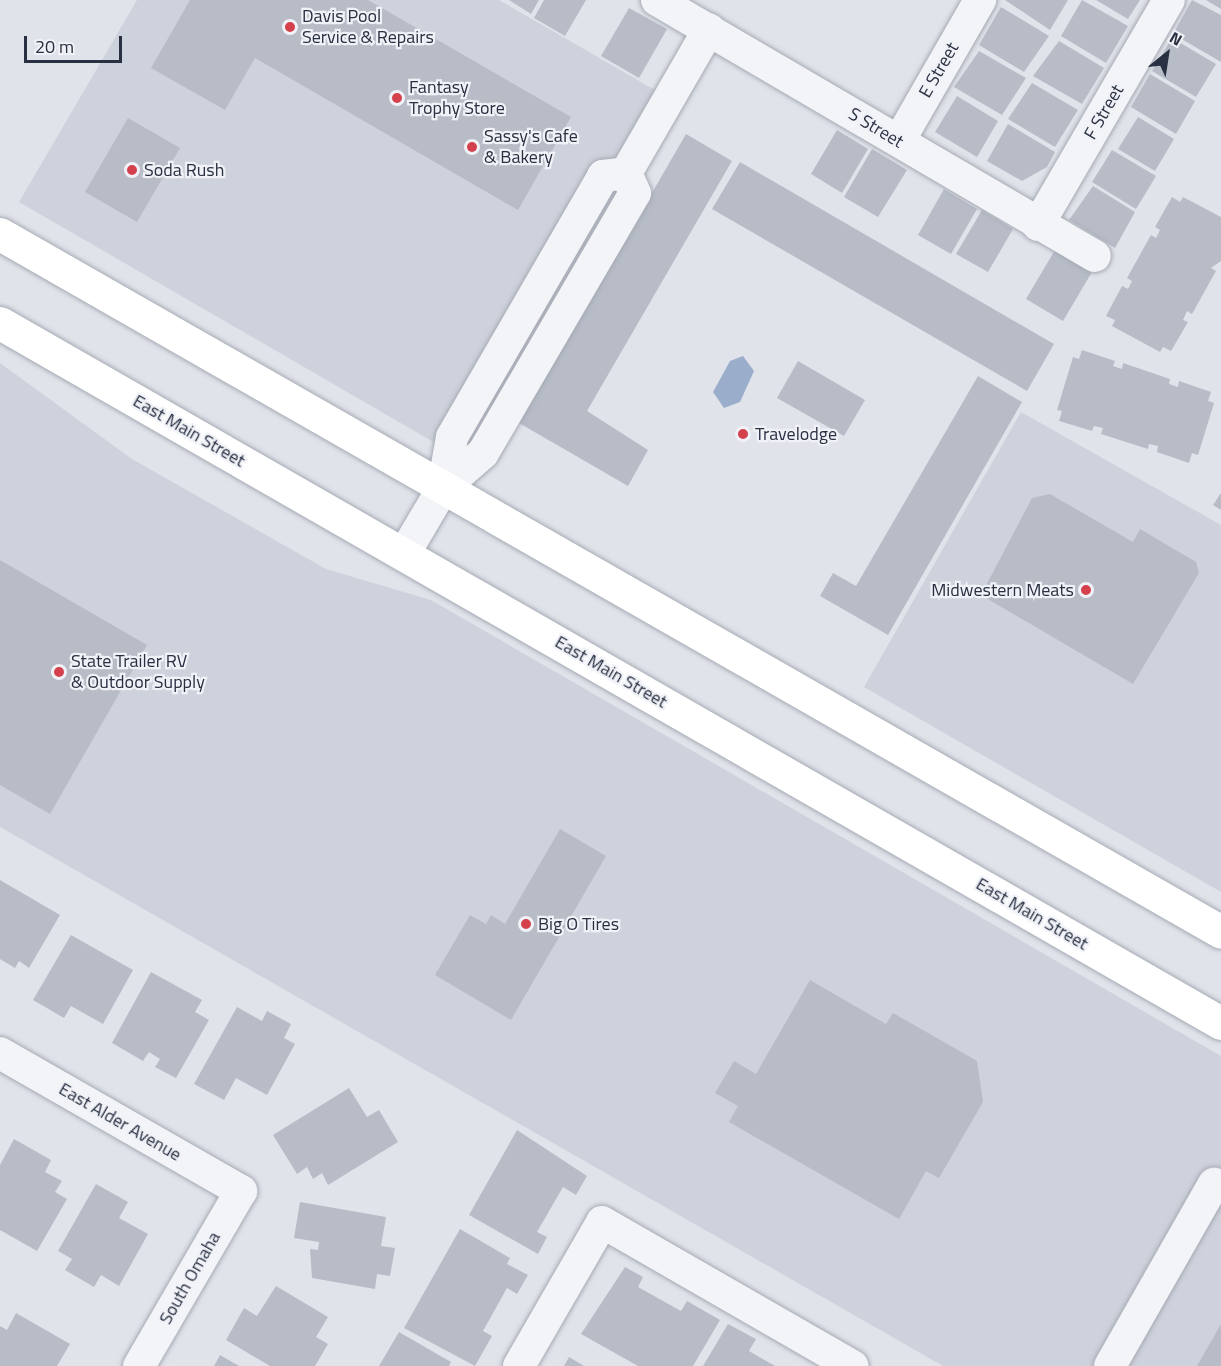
<!DOCTYPE html>
<html>
<head>
<meta charset="utf-8">
<style>
  body { margin:0 }
  #map { position:relative; width:1221px; height:1366px; overflow:hidden; background:#e0e3ea; font-family:"Titillium Web",sans-serif }
  div>[style] { position:absolute }
  [style*='--x'] { left:calc(var(--x)*1px); top:calc(var(--y)*1px); width:calc(var(--w)*1px); rotate:calc(var(--a)*1deg) }
  .built>* { inset:0; background:#ced2dc }
  .water>* { inset:0; background:#9aaecb }
  .building>* { inset:0; background:#b7bcc7 }
  .roads { filter:drop-shadow(0 0 2px #a5aab4) drop-shadow(0 0 2px #a5aab4) }
  .minor>* { height:32px; margin:-16px; padding:0 16px; transform-origin:16px; border-radius:16px; background:#f3f4f8 }
  .major>* { height:33px; margin:-16.5px; padding:0 16.5px; transform-origin:16.5px; border-radius:16.5px; background:#fff }
  .dots>* { width:16px; height:16px; translate:-50% -50%; box-sizing:border-box; border:3px solid #f0f2f7; border-radius:50% }
  span { translate:-50% -50%; white-space:nowrap; text-align:center; line-height:1.15; -webkit-text-stroke:4.5px #f0f2f7; paint-order:stroke }
  .poi-label { font-size:18px; color:#283042 }
  .left { translate:0 -50%; text-align:left }
  .right { translate:-100% -50%; text-align:right }
  .street-label { font-size:18px; color:#283042 }
  .north { position:absolute; left:1137px; top:24px; width:60px; height:60px; -webkit-text-stroke:4px #f0f2f7; paint-order:stroke; rotate:30deg; font-size:16px; font-weight:700; line-height:24px; text-align:center; color:#283042 }
  .north::after { content:''; display:block; margin:auto; width:21px; height:27px; background:#283042; clip-path:polygon(50% 0,100% 100%,50% 72%,0 100%) }
  .scale { position:absolute; left:24px; top:36px; width:98px; height:27px; box-sizing:border-box; border:3px solid #283042; border-top:0; padding-left:8px; font-size:18px; line-height:21px; white-space:nowrap; color:#283042; -webkit-text-stroke:4px #f0f2f7; paint-order:stroke }
</style>
</head>
<body>
<div id="map">
  <div class="built">
    <i style="clip-path:polygon(137px 0,499px 0,674px 101px,461px 458px,19px 202px)"></i>
    <i style="clip-path:polygon(0 363px,132px 459px,326px 569px,431px 600px,1221px 1056px,1221px 1366px,943px 1366px,0 827px)"></i>
    <i style="clip-path:polygon(1021px 412px,1221px 525px,1221px 892px,864px 687px)"></i>
  </div>
  <div class="water">
    <i style="clip-path:polygon(743px 356px,754px 371px,740px 402px,724px 408px,713px 392px,730px 361px)"></i>
  </div>
  <div class="building">
    <i style="clip-path:polygon(190px 0,368px 0,571px 117px,518px 210px,255px 58px,225px 110px,151px 68px)"></i>
    <i style="clip-path:polygon(509px 0,539px 0,531px 14px)"></i>
    <i style="clip-path:polygon(544px 0,586px 0,565px 36px,534px 18px)"></i>
    <i style="clip-path:polygon(1005px 0,1068px 0,1050px 30px)"></i>
    <i style="clip-path:polygon(1082px 0,1128px 26px,1106px 63px,1061px 36px)"></i>
    <i style="clip-path:polygon(1096px 0,1140px 0,1128px 19px)"></i>
    <i style="clip-path:polygon(1192px 0,1221px 15px,1221px 62px,1173px 34px)"></i>
    <i style="clip-path:polygon(1206px 0,1221px 0,1221px 9px)"></i>
    <i style="clip-path:polygon(1001px 7px,1049px 36px,1024px 72px,979px 45px)"></i>
    <i style="clip-path:polygon(629px 8px,667px 29px,639px 78px,601px 56px)"></i>
    <i style="clip-path:polygon(1172px 38px,1216px 64px,1196px 97px,1152px 71px)"></i>
    <i style="clip-path:polygon(1059px 41px,1104px 68px,1082px 104px,1033px 76px)"></i>
    <i style="clip-path:polygon(979px 51px,1026px 78px,1002px 115px,954px 87px)"></i>
    <i style="clip-path:polygon(1150px 74px,1195px 101px,1176px 134px,1131px 107px)"></i>
    <i style="clip-path:polygon(1032px 83px,1078px 110px,1055px 147px,1008px 119px)"></i>
    <i style="clip-path:polygon(957px 96px,998px 121px,977px 157px,935px 132px)"></i>
    <i style="clip-path:polygon(1138px 117px,1174px 139px,1155px 171px,1118px 149px)"></i>
    <i style="clip-path:polygon(128px 118px,180px 148px,137px 222px,85px 192px)"></i>
    <i style="clip-path:polygon(1008px 124px,1055px 152px,1047px 167px,1022px 181px,987px 161px)"></i>
    <i style="clip-path:polygon(837px 130px,868px 149px,842px 193px,811px 174px)"></i>
    <i style="clip-path:polygon(686px 134px,732px 161px,587px 411px,648px 450px,628px 486px,519px 423px)"></i>
    <i style="clip-path:polygon(872px 149px,907px 170px,878px 217px,844px 197px)"></i>
    <i style="clip-path:polygon(1112px 150px,1156px 176px,1136px 209px,1092px 182px)"></i>
    <i style="clip-path:polygon(740px 162px,1054px 344px,1027px 391px,712px 209px)"></i>
    <i style="clip-path:polygon(1093px 186px,1135px 212px,1115px 248px,1069px 220px)"></i>
    <i style="clip-path:polygon(944px 189px,977px 209px,951px 254px,918px 235px)"></i>
    <i style="clip-path:polygon(1172px 197px,1180px 202px,1183px 197px,1221px 217px,1221px 261px,1211px 268px,1216px 271px,1192px 314px,1187px 311px,1183px 320px,1188px 322px,1171px 351px,1163px 347px,1160px 352px,1112px 326px,1115px 320px,1106px 316px,1122px 286px,1128px 289px,1132px 281px,1127px 278px,1151px 235px,1156px 238px,1160px 230px,1155px 227px)"></i>
    <i style="clip-path:polygon(982px 210px,1013px 229px,988px 272px,956px 254px)"></i>
    <i style="clip-path:polygon(1055px 250px,1092px 272px,1063px 321px,1026px 299px)"></i>
    <i style="clip-path:polygon(1082px 350px,1115px 361px,1113px 366px,1122px 369px,1123px 363px,1170px 379px,1169px 384px,1178px 387px,1179px 381px,1211px 392px,1208px 401px,1214px 403px,1198px 455px,1192px 453px,1189px 463px,1157px 452px,1158px 446px,1149px 444px,1148px 449px,1101px 434px,1103px 428px,1094px 426px,1092px 431px,1059px 421px,1062px 411px,1057px 410px,1073px 357px,1079px 359px)"></i>
    <i style="clip-path:polygon(798px 361px,865px 400px,844px 436px,777px 398px)"></i>
    <i style="clip-path:polygon(978px 376px,1022px 402px,888px 635px,820px 596px,833px 573px,856px 586px)"></i>
    <i style="clip-path:polygon(1221px 493px,1221px 510px,1213px 505px)"></i>
    <i style="clip-path:polygon(1050px 494px,1133px 542px,1140px 529px,1196px 562px,1199px 573px,1133px 684px,981px 595px,1032px 498px)"></i>
    <i style="clip-path:polygon(0 560px,147px 645px,50px 814px,0 785px)"></i>
    <i style="clip-path:polygon(560px 829px,606px 856px,511px 1020px,435px 975px,470px 915px,486px 924px,491px 915px,505px 924px)"></i>
    <i style="clip-path:polygon(0 880px,60px 915px,29px 968px,19px 961px,15px 968px,0 959px)"></i>
    <i style="clip-path:polygon(71px 935px,133px 970px,103px 1024px,71px 1006px,64px 1018px,33px 1000px)"></i>
    <i style="clip-path:polygon(151px 972px,202px 1000px,195px 1012px,209px 1020px,176px 1078px,155px 1067px,160px 1059px,149px 1052px,143px 1061px,112px 1043px)"></i>
    <i style="clip-path:polygon(810px 980px,886px 1024px,893px 1013px,977px 1061px,983px 1102px,939px 1178px,926px 1171px,899px 1219px,729px 1122px,738px 1106px,715px 1093px,734px 1061px,756px 1074px)"></i>
    <i style="clip-path:polygon(237px 1007px,262px 1021px,267px 1011px,291px 1024px,284px 1038px,295px 1044px,267px 1095px,236px 1078px,224px 1100px,194px 1084px)"></i>
    <i style="clip-path:polygon(349px 1088px,367px 1117px,379px 1110px,398px 1142px,328px 1185px,322px 1173px,313px 1179px,307px 1167px,297px 1174px,273px 1135px)"></i>
    <i style="clip-path:polygon(517px 1130px,587px 1176px,576px 1195px,563px 1187px,537px 1232px,547px 1237px,538px 1254px,469px 1215px)"></i>
    <i style="clip-path:polygon(14px 1139px,51px 1160px,45px 1172px,62px 1181px,55px 1192px,67px 1199px,37px 1251px,0 1230px,0 1165px)"></i>
    <i style="clip-path:polygon(96px 1184px,128px 1202px,119px 1218px,148px 1234px,119px 1286px,101px 1275px,94px 1287px,65px 1270px,72px 1259px,58px 1251px)"></i>
    <i style="clip-path:polygon(300px 1202px,386px 1217px,381px 1246px,395px 1248px,390px 1276px,377px 1274px,375px 1289px,312px 1278px,310px 1249px,318px 1250px,319px 1242px,294px 1238px)"></i>
    <i style="clip-path:polygon(460px 1229px,510px 1258px,507px 1264px,528px 1275px,517px 1294px,507px 1288px,483px 1331px,492px 1336px,475px 1366px,404px 1328px)"></i>
    <i style="clip-path:polygon(625px 1267px,643px 1277px,638px 1287px,681px 1311px,687px 1301px,720px 1320px,693px 1366px,638px 1366px,581px 1334px)"></i>
    <i style="clip-path:polygon(276px 1286px,328px 1317px,316px 1337px,328px 1344px,315px 1366px,270px 1366px,226px 1340px,244px 1308px,257px 1316px)"></i>
    <i style="clip-path:polygon(16px 1313px,70px 1344px,57px 1366px,0 1366px,0 1326px,7px 1330px)"></i>
    <i style="clip-path:polygon(728px 1324px,756px 1339px,749px 1351px,775px 1366px,703px 1366px)"></i>
    <i style="clip-path:polygon(1221px 1324px,1221px 1366px,1197px 1366px)"></i>
    <i style="clip-path:polygon(399px 1332px,451px 1362px,449px 1366px,379px 1366px)"></i>
    <i style="clip-path:polygon(220px 1355px,239px 1366px,214px 1366px)"></i>
    <i style="clip-path:polygon(569px 1357px,584px 1366px,564px 1366px)"></i>
  </div>
  <div class="roads">
    <div class="minor">
      <i style="--x:657;--y:0;--w:507;--a:30.31"></i>
      <i style="--x:899;--y:141;--w:163;--a:-60.1"></i>
      <i style="--x:626;--y:173;--w:166;--a:-60"></i>
      <i style="--x:1038;--y:225;--w:260;--a:-59.8"></i>
      <i style="--x:443;--y:488;--w:52;--a:-80"></i>
      <i style="--x:452;--y:437;--w:302;--a:-59.9"></i>
      <i style="--x:603;--y:176;--w:23;--a:-7"></i>
      <i style="--x:404;--y:554;--w:77;--a:-59.4"></i>
      <i style="--x:443;--y:488;--w:53;--a:-41.2"></i>
      <i style="--x:483;--y:453;--w:301;--a:-59.7"></i>
      <i style="--x:635;--y:193;--w:22;--a:-114"></i>
      <i style="--x:0;--y:1053;--w:278;--a:29.8"></i>
      <i style="--x:241;--y:1191;--w:203;--a:120.2"></i>
      <i style="--x:519;--y:1366;--w:166;--a:-60"></i>
      <i style="--x:602;--y:1222;--w:289;--a:29.9"></i>
      <i style="--x:1110;--y:1366;--w:210;--a:-60.3"></i>
    </div>
    <div class="major">
      <i style="--x:0;--y:234;--w:1406;--a:29.75"></i>
      <i style="--x:0;--y:323;--w:1407;--a:29.83"></i>
    </div>
  </div>
  <div class="dots">
    <i style="left:290px;top:27px;background:#d4404c"></i>
    <i style="left:397px;top:98px;background:#d4404c"></i>
    <i style="left:472px;top:147px;background:#d4404c"></i>
    <i style="left:132px;top:170px;background:#d4404c"></i>
    <i style="left:743px;top:434px;background:#d4404c"></i>
    <i style="left:1086px;top:590px;background:#d4404c"></i>
    <i style="left:59px;top:672px;background:#d4404c"></i>
    <i style="left:526px;top:924px;background:#d4404c"></i>
  </div>
  <div class="poi-label">
    <span class="left" style="left:302px;top:27px">Davis Pool<br>Service &amp; Repairs</span>
    <span class="left" style="left:409px;top:98px">Fantasy<br>Trophy Store</span>
    <span class="left" style="left:484px;top:147px">Sassy's Cafe<br>&amp; Bakery</span>
    <span class="left" style="left:144px;top:170px">Soda Rush</span>
    <span class="left" style="left:755px;top:434px">Travelodge</span>
    <span class="right" style="left:1074px;top:590px">Midwestern Meats</span>
    <span class="left" style="left:71px;top:672px">State Trailer RV<br>&amp; Outdoor Supply</span>
    <span class="left" style="left:538px;top:924px">Big O Tires</span>
  </div>
  <div class="street-label">
    <span style="left:939px;top:70px;rotate:-60deg">E Street</span>
    <span style="left:1104px;top:112px;rotate:-60deg">F Street</span>
    <span style="left:876px;top:128px;rotate:31deg">S Street</span>
    <span style="left:189px;top:431px;rotate:30deg">East Main Street</span>
    <span style="left:611px;top:672px;rotate:30deg">East Main Street</span>
    <span style="left:1032px;top:914px;rotate:30deg">East Main Street</span>
    <span style="left:120px;top:1122px;rotate:30deg">East Alder Avenue</span>
    <span style="left:190px;top:1278px;rotate:-60deg">South Omaha</span>
  </div>
  <div class="north">N</div>
  <div class="scale">20 m</div>
</div>
</body>
</html>
